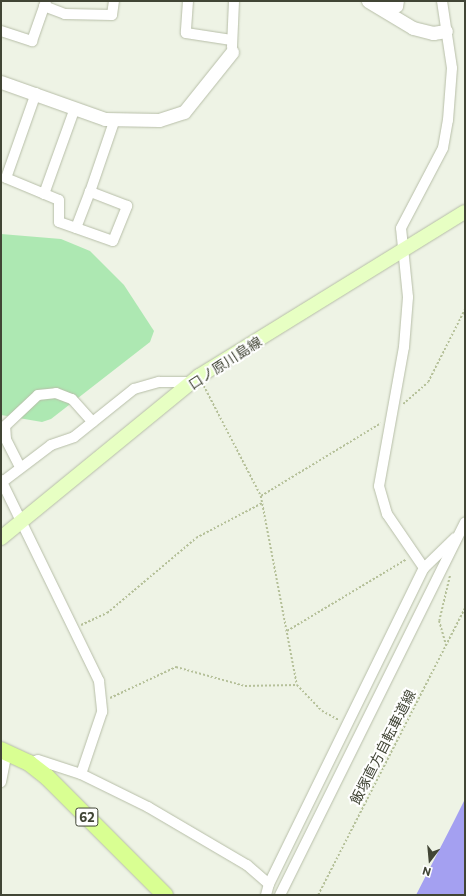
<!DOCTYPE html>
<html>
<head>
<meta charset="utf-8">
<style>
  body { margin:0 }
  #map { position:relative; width:466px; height:896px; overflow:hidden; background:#eef3e5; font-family:Commissioner,"Noto Sans JP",sans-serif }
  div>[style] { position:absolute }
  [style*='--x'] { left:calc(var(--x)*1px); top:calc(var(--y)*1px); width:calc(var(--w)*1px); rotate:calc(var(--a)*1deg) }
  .green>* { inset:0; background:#ade8b2 }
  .water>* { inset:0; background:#a4a0f1 }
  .path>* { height:1.5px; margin-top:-0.75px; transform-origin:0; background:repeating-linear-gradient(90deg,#b5c099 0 2px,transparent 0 4px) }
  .roads { filter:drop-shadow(0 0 1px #b7bea8) drop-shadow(0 0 1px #b7bea8) }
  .minor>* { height:10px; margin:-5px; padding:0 5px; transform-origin:5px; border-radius:5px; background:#fff }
  .tertiary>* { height:13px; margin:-6.5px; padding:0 6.5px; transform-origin:6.5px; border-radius:6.5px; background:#fff }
  .secondary>* { height:14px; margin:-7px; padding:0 7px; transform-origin:7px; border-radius:7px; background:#e7ffc3 }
  .primary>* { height:16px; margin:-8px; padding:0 8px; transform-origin:8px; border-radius:8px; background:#d9ff92 }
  span { translate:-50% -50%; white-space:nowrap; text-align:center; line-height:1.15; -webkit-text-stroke:4px #fff; paint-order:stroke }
  .shield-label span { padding:1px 3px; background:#fff; border:1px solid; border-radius:3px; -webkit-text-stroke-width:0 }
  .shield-label { font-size:13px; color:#414535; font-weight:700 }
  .street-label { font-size:14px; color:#414535 }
  .frame { position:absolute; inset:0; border:2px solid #414535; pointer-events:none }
  .north { position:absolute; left:410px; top:840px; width:40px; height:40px; -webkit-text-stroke:3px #fff; paint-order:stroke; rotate:196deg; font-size:11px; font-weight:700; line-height:16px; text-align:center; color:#414535 }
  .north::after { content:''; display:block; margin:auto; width:14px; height:18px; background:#414535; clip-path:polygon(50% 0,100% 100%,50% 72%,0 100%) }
</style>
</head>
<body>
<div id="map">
  <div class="green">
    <i style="clip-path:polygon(1px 234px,61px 239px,90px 251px,124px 285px,154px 331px,150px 342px,51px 419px,42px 422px,1px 415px)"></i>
  </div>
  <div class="water">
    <i style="clip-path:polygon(465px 799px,465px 895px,416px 895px,453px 823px)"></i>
  </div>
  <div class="path">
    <i style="--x:204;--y:386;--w:124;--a:62.6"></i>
    <i style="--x:261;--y:496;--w:192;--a:79.2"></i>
    <i style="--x:297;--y:685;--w:36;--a:46"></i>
    <i style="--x:322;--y:711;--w:19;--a:28"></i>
    <i style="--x:403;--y:404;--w:33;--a:-41"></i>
    <i style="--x:428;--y:382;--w:82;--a:-63.1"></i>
    <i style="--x:261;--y:496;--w:140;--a:-31.3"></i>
    <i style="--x:81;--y:625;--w:29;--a:-25"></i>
    <i style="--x:107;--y:613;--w:116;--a:-40.1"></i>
    <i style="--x:196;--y:538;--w:75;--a:-27.9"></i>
    <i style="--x:287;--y:631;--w:140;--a:-31"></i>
    <i style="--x:446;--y:646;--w:26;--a:-106"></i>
    <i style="--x:439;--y:621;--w:47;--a:-76.6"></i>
    <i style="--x:110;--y:698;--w:73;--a:-25.2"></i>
    <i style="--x:176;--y:667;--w:72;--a:15.4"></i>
    <i style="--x:245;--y:686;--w:52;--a:-1.1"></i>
    <i style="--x:318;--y:895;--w:322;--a:-62.9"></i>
  </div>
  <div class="roads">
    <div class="minor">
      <i style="--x:188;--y:1;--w:32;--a:94"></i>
      <i style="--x:186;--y:33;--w:46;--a:8.8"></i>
      <i style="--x:386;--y:1;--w:13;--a:27"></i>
      <i style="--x:398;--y:7;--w:6;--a:-81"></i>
      <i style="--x:44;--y:6;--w:22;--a:21"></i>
      <i style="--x:65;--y:14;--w:47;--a:1.2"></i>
      <i style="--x:112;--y:15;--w:14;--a:-82"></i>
      <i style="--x:1;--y:31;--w:33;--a:18"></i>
      <i style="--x:32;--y:41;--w:42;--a:-70.7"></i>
      <i style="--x:232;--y:47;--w:46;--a:-87.5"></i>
      <i style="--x:36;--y:93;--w:90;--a:109.4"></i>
      <i style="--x:6;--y:178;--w:57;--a:22.5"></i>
      <i style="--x:59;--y:200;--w:22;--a:90"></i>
      <i style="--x:59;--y:222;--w:57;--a:19.4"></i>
      <i style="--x:113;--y:241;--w:38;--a:-68"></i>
      <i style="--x:127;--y:206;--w:40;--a:-159"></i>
      <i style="--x:90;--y:192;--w:77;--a:-71.1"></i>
      <i style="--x:44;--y:194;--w:91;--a:-70.2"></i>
      <i style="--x:76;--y:228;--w:39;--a:-69"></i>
      <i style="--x:20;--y:467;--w:31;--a:-117"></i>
      <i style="--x:6;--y:439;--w:13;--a:-94"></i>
      <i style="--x:5;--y:426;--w:45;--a:-43.2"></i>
      <i style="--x:38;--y:395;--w:18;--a:-6"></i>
      <i style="--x:56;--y:393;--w:17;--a:21"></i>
      <i style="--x:72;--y:399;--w:31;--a:48"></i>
      <i style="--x:1;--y:480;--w:224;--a:64"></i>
      <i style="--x:99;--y:681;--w:31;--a:84"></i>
      <i style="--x:102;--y:712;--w:65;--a:108.7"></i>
      <i style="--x:1;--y:483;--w:63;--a:-37.2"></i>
      <i style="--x:51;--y:445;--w:24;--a:-19"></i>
      <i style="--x:74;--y:437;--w:77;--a:-38.7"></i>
      <i style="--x:134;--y:389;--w:26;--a:-16"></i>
      <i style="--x:159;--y:382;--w:33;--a:0"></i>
      <i style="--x:424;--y:568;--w:43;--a:-44.1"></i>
      <i style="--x:29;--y:763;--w:9;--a:-18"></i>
      <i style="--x:38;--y:760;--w:45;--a:18"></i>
      <i style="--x:81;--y:774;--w:75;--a:26.2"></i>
      <i style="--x:148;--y:807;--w:115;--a:30.4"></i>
      <i style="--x:247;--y:865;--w:29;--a:41"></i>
      <i style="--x:269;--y:884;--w:352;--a:-63.9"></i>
      <i style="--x:424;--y:568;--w:65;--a:-124.4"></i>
      <i style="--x:387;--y:514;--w:29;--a:-106"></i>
      <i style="--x:379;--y:486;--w:141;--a:-79.8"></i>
      <i style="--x:404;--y:347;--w:50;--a:-85.4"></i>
      <i style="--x:408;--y:297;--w:69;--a:-95.8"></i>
      <i style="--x:401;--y:228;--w:90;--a:-62.3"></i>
      <i style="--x:443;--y:148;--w:28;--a:-80"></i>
      <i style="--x:448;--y:120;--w:52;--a:-85.6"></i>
      <i style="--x:452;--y:68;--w:68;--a:-98.5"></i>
      <i style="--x:1;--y:782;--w:31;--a:-79"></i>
      <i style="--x:266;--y:895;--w:11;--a:-75"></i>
      <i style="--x:280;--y:895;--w:416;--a:-63.6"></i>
    </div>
    <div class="tertiary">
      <i style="--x:368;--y:1;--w:52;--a:31"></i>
      <i style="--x:413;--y:28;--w:21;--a:14"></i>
      <i style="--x:433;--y:33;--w:13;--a:-9"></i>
      <i style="--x:1;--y:82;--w:110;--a:19.6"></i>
      <i style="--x:105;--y:119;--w:54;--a:1.1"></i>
      <i style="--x:159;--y:120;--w:26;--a:-18"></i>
      <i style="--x:184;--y:112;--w:77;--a:-51.3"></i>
    </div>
    <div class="secondary">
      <i style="--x:1;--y:538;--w:256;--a:-39.3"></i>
      <i style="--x:199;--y:376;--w:312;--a:-31.7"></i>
    </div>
    <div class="primary">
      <i style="--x:1;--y:750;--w:31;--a:25"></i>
      <i style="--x:29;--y:763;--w:23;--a:38"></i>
      <i style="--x:47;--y:777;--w:167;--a:45"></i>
    </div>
  </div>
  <div class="shield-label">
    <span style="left:87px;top:817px">62</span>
  </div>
  <div class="street-label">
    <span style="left:225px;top:363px;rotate:-33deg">口ノ原川島線</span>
    <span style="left:383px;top:747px;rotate:-63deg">飯塚直方自転車道線</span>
  </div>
  <div class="frame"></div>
  <div class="north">N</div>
</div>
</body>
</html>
